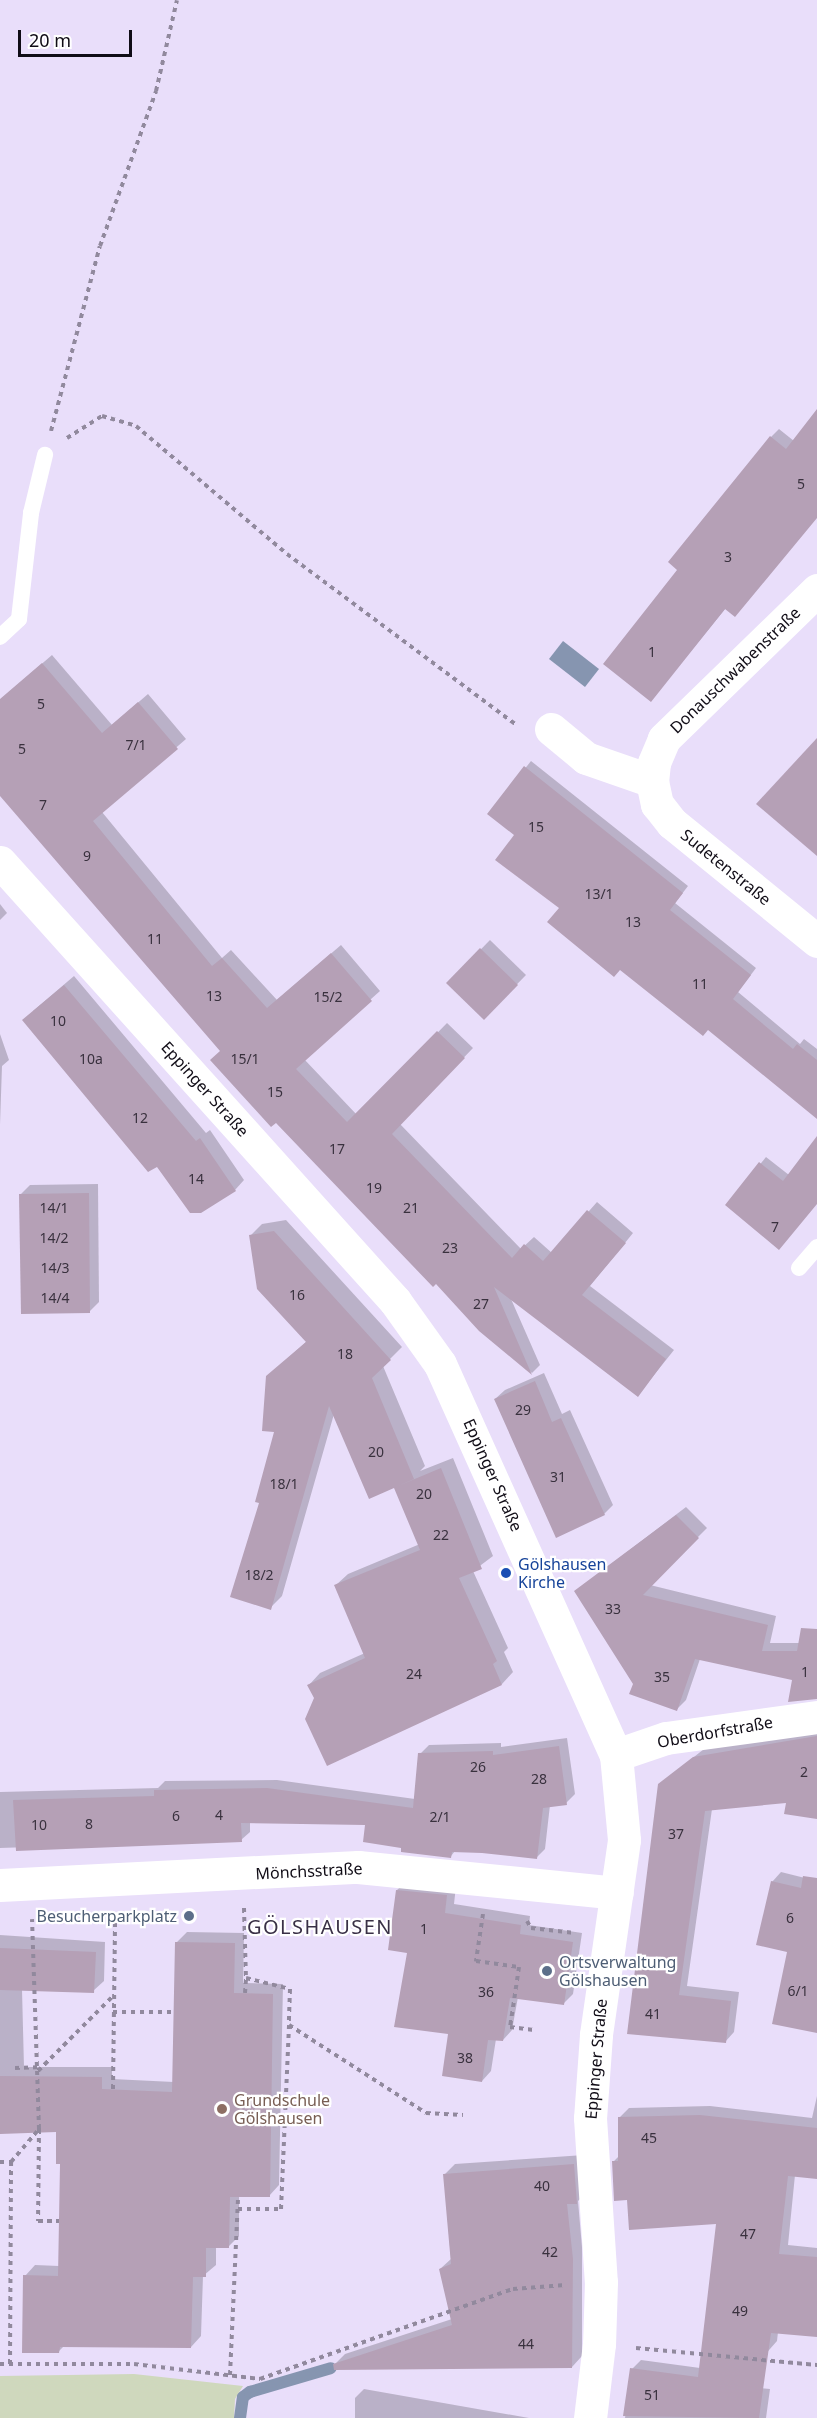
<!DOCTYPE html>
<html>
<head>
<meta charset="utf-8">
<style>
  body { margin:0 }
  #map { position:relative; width:817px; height:2418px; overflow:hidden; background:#e9defa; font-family:"Noto Sans",sans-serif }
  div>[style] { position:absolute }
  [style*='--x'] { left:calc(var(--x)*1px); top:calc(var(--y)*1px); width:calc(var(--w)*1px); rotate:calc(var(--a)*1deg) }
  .green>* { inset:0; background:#cfd8bd }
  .water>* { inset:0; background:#8695b0 }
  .shadow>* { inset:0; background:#0003 }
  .stream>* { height:12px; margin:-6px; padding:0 6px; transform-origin:6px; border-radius:6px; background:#8695b0 }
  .building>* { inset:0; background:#b5a0b6 }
  .path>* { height:4px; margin-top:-2px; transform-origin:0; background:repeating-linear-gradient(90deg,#91899d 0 4.5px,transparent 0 9px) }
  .service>* { height:16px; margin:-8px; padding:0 8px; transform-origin:8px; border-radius:8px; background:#fff }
  .minor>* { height:33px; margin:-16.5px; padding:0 16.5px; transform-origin:16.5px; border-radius:16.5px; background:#fff }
  .dots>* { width:16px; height:16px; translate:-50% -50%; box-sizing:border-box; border:3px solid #fff; border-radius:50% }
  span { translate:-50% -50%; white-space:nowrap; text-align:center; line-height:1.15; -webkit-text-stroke:4.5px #fff; paint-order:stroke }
  .number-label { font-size:14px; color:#39313e }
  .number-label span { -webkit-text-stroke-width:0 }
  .street-label { font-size:16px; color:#100c16 }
  .transit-label { font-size:16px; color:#164399 }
  .left { translate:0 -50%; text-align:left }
  .service-label { font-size:16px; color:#4e5e75 }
  .right { translate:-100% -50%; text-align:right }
  .education-label { font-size:16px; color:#785e54 }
  .quarter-label { font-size:20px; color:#393046; letter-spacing:1.5px }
  .scale { position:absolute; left:18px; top:30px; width:114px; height:27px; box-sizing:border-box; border:3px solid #100c16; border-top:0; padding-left:8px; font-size:18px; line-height:21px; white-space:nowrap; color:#100c16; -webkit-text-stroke:4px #fff; paint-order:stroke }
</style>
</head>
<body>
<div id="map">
  <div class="green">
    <i style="clip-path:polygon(134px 2374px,243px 2386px,235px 2399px,234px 2418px,0 2418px,0 2376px)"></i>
  </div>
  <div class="water">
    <i style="clip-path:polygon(563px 641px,599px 669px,585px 687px,549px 659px)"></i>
  </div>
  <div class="shadow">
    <i style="clip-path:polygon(817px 411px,817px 513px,726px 608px,651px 700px,679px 569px,670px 561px,771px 437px,779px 429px,794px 441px)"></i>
    <i style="clip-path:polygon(52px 655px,112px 725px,148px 694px,186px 739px,102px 812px,222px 958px,231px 950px,277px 1000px,341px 945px,380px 991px,304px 1059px,357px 1115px,447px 1023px,473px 1048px,400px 1124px,521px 1249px,534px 1237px,552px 1253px,597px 1202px,633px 1233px,590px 1286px,674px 1350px,638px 1395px,511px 1299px,540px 1365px,532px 1373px,480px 1330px,221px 1051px,0 794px,0 700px)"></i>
    <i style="clip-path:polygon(531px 761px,688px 886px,675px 903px,756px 968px,738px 992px,800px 1044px,804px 1039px,817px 1049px,817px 1117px,561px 907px,516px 835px,489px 814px)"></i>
    <i style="clip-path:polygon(0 904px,7px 913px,0 920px)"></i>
    <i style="clip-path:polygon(490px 940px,526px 975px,484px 1018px,448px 983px)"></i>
    <i style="clip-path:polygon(74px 976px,206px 1133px,210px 1130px,244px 1180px,235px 1190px,157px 1165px,33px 1011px)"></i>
    <i style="clip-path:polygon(0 1034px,9px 1060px,2px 1066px,0 1125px)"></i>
    <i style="clip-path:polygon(817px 1138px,817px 1203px,727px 1205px,766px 1157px,789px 1175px)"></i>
    <i style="clip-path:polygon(98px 1184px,99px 1302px,90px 1311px,21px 1194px,30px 1185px)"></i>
    <i style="clip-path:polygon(286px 1220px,402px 1347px,383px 1366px,425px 1466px,420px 1471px,453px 1458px,493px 1556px,473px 1571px,508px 1648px,504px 1652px,513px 1672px,502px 1684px,316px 1697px,309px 1685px,320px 1673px,365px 1653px,336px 1585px,348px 1574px,420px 1544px,395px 1486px,334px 1414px,282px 1596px,270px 1608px,261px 1502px,276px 1431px,267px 1377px,307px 1341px,250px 1236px,262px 1224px)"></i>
    <i style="clip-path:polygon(544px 1373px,562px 1414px,570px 1410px,613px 1505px,604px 1514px,495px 1399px,505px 1390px)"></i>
    <i style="clip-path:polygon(686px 1507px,707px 1528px,650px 1585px,776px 1616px,770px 1643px,817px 1643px,817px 1698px,793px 1679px,700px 1659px,686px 1700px,677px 1709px,634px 1684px,576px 1591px)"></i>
    <i style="clip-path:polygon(817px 1727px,817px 1817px,788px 1801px,712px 1809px,687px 1986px,739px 1992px,734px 2032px,725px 2042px,629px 2032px,660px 1784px,704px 1749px)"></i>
    <i style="clip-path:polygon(567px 1738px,575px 1794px,566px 1803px,550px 1805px,545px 1849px,536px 1858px,482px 1851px,455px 1851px,451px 1856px,403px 1846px,367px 1823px,250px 1821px,250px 1832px,241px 1840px,0 1848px,0 1792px,158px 1788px,165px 1781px,277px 1780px,415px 1799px,420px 1754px,429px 1745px,501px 1743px,501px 1747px)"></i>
    <i style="clip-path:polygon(781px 1872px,817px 1881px,817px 2032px,789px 1951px,772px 1882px)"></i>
    <i style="clip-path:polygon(407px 1881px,456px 1886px,454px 1904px,530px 1916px,529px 1925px,582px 1933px,573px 1994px,563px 2004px,518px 1997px,512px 2030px,503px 2040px,496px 2039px,491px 2071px,482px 2081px,450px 2033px,408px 1952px,397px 1890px)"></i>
    <i style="clip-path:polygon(187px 1932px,244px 1933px,243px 1983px,283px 1984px,279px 2185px,269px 2196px,239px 2195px,239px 2236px,228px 2247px,216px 2246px,216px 2265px,203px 2276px,201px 2336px,191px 2347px,64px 2346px,59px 2351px,25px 2276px,35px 2265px,59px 2266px,61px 2163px,58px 2130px,0 2132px,0 1935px,105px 1942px,104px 1981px,93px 1991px,22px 1989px,24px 2067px,112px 2067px,112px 2079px,174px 2082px,176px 1943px)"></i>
    <i style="clip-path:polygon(817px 2096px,817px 2177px,795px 2175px,788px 2245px,817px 2248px,817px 2336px,778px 2332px,777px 2341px,737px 2386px,770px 2389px,766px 2418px,625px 2418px,632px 2369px,641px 2360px,700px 2368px,718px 2222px,628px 2198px,613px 2162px,620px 2155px,619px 2118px,629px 2108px,710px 2106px,812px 2118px)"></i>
    <i style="clip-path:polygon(584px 2155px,587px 2192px,578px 2201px,582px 2247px,582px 2356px,572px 2367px,335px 2364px,345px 2354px,452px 2319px,440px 2269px,451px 2259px,444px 2175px,455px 2164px)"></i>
    <i style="clip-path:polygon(364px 2389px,529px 2418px,355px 2418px,355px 2398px)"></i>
  </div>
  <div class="stream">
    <i style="--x:240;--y:2418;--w:21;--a:-82"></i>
    <i style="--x:243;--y:2397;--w:9;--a:-36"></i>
    <i style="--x:250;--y:2392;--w:84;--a:-16.5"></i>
  </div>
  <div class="building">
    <i style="clip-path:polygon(817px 409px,817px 518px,735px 617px,725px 609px,651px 702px,603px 664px,677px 570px,668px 562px,770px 436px,786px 449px)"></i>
    <i style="clip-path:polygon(42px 663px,102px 733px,138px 702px,178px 749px,93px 821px,212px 966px,222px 958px,267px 1008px,331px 953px,372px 1001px,296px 1069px,347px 1122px,437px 1031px,465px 1058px,392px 1134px,512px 1258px,524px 1244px,543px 1261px,587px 1210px,626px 1243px,582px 1295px,666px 1359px,638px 1397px,494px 1287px,532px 1375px,479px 1331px,436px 1284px,433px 1287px,276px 1123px,271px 1127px,210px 1060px,220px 1051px,0 796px,0 699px)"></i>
    <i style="clip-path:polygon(817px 738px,817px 856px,756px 804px)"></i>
    <i style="clip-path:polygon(524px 766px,683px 893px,670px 910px,751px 975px,733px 999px,793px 1049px,797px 1044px,817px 1060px,817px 1119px,708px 1030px,703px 1036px,620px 970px,614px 977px,547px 922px,559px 908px,495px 860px,514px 835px,487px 814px)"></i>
    <i style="clip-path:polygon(480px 948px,518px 985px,484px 1020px,446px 983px)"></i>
    <i style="clip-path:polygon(64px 985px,196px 1141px,200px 1138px,236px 1191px,201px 1213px,190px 1213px,157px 1167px,148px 1172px,22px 1020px)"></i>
    <i style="clip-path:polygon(817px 1136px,817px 1204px,779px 1250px,725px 1205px,759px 1162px,783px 1181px)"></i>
    <i style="clip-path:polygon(89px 1193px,90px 1313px,21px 1314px,19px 1194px)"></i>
    <i style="clip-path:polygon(274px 1231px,391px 1360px,372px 1378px,414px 1479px,398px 1486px,441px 1468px,482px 1569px,459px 1578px,497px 1661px,493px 1664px,502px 1685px,327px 1766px,305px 1719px,314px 1698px,307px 1685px,365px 1658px,334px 1585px,420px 1550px,394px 1488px,369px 1499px,329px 1406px,271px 1610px,230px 1597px,259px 1503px,255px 1502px,274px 1432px,262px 1431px,266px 1376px,306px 1342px,257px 1289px,249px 1235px)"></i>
    <i style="clip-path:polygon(535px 1381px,552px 1422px,561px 1418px,605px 1515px,556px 1538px,494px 1399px)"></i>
    <i style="clip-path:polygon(676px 1515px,699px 1538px,643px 1595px,768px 1625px,762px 1651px,797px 1651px,801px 1628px,817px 1629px,817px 1699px,788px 1702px,792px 1680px,695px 1659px,677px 1711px,629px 1694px,633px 1684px,574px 1591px)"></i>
    <i style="clip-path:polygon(817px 1736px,817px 1819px,784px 1814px,786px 1803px,705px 1811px,679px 1995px,731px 2001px,726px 2043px,627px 2034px,658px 1784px,693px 1757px)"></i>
    <i style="clip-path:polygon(559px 1746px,567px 1805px,543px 1808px,537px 1859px,482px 1853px,452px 1852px,451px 1858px,401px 1852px,401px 1848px,363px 1842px,365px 1825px,241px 1823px,242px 1842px,16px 1851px,13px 1800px,154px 1796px,154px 1790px,267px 1788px,413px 1808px,418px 1753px,493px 1751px,493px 1755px)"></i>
    <i style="clip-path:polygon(803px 1876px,817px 1878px,817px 2033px,772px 2024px,787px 1952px,756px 1945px,771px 1881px,801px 1888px)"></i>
    <i style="clip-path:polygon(396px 1890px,447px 1895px,445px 1913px,521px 1925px,520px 1934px,573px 1942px,564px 2005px,510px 1998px,503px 2041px,488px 2040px,482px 2082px,442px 2076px,448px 2034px,394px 2027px,407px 1953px,388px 1950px)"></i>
    <i style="clip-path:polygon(175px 1942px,235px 1943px,234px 1993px,273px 1994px,270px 2197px,230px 2197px,229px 2248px,206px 2248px,206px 2277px,193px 2277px,191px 2348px,60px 2347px,59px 2353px,22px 2353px,23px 2275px,58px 2276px,60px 2164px,56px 2164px,56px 2132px,0 2134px,0 2076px,102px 2077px,102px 2089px,172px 2092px)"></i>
    <i style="clip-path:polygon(0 1948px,96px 1952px,94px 1993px,0 1990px)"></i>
    <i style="clip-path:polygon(700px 2115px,817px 2128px,817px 2179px,788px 2176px,779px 2254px,817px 2257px,817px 2337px,771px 2333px,759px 2418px,623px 2416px,630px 2368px,698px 2377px,716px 2224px,629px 2230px,627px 2200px,614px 2201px,612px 2161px,618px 2161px,618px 2117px)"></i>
    <i style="clip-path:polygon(574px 2164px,577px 2204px,567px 2204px,573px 2259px,572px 2368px,334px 2370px,333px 2364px,452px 2325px,439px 2269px,451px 2264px,443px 2174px)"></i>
  </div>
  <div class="path">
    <i style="--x:51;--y:431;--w:191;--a:-75.2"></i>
    <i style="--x:100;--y:246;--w:165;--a:-70.1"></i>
    <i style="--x:156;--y:91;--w:93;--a:-77"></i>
    <i style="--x:67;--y:438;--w:41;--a:-32.2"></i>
    <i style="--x:102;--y:416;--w:35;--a:16"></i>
    <i style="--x:136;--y:426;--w:198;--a:40.3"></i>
    <i style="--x:287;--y:554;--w:284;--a:36.7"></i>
    <i style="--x:244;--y:1908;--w:70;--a:88.4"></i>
    <i style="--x:246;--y:1978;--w:45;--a:14"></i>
    <i style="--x:290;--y:1989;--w:36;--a:92"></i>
    <i style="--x:289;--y:2025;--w:163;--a:32.7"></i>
    <i style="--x:426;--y:2113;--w:37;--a:3"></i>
    <i style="--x:483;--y:1914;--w:48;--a:98.5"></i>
    <i style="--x:476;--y:1961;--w:43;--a:7.9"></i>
    <i style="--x:519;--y:1967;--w:61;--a:98.5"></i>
    <i style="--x:510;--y:2027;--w:24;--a:7"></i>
    <i style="--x:527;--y:1921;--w:8;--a:60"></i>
    <i style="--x:531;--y:1928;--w:44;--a:6.5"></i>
    <i style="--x:245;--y:1993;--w:15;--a:-86"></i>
    <i style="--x:113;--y:2012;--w:61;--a:0"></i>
    <i style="--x:15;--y:2068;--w:23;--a:-2"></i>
    <i style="--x:38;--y:2071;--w:106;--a:-45"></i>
    <i style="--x:113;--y:2089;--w:175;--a:-89.3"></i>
    <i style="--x:39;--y:2129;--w:92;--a:90.6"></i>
    <i style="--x:38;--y:2221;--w:21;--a:0"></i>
    <i style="--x:0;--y:2162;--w:11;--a:0"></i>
    <i style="--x:238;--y:2209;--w:43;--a:0"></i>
    <i style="--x:281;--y:2209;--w:184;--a:-87.5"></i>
    <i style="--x:636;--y:2348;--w:182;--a:5.4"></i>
    <i style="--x:0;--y:2364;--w:134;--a:0"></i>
    <i style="--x:134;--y:2364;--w:127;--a:6.8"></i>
    <i style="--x:260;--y:2379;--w:269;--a:-19.6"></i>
    <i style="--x:513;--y:2289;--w:52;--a:-4.4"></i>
    <i style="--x:10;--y:2364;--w:202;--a:-89.7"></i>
    <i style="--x:11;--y:2162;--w:43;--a:-49.7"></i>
    <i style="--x:39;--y:2129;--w:210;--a:-91.9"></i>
    <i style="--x:230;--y:2375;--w:178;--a:-87.4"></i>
  </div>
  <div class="service">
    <i style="--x:0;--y:637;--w:26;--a:-43"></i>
    <i style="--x:19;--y:619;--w:107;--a:-83.5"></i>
    <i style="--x:31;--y:513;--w:60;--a:-76.4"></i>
    <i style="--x:799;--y:1268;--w:28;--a:-49"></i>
  </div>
  <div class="minor">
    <i style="--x:817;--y:590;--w:214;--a:135.8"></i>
    <i style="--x:664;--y:739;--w:26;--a:113"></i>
    <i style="--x:654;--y:763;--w:18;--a:96"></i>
    <i style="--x:652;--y:781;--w:24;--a:78"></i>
    <i style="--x:657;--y:804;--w:24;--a:52"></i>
    <i style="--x:672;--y:823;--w:187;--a:39.1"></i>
    <i style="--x:551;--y:729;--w:45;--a:39.6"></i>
    <i style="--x:586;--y:758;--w:70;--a:19.2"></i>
    <i style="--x:0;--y:862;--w:591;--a:48.02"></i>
    <i style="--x:395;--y:1301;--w:77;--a:54.5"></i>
    <i style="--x:440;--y:1364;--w:429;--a:65.8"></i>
    <i style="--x:616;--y:1755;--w:85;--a:84.6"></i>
    <i style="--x:624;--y:1840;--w:197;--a:98.2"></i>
    <i style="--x:596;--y:2035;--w:83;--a:94.1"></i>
    <i style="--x:590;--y:2118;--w:164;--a:86.2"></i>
    <i style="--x:601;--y:2282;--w:62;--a:91.8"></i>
    <i style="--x:599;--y:2344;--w:75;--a:96.9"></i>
    <i style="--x:616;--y:1755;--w:53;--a:-18.8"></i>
    <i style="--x:666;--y:1738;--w:152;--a:-7.9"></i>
    <i style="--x:0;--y:1885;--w:358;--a:-2.9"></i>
    <i style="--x:358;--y:1867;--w:260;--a:5.7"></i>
  </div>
  <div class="dots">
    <i style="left:506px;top:1573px;background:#1a4fb4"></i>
    <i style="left:189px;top:1916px;background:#5c6f8a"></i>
    <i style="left:547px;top:1971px;background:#5c6f8a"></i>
    <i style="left:222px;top:2109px;background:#8d6e63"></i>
  </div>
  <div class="number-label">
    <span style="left:801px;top:484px">5</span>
    <span style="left:728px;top:557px">3</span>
    <span style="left:652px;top:652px">1</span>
    <span style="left:41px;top:704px">5</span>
    <span style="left:136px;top:745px">7/1</span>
    <span style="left:22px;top:749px">5</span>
    <span style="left:43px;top:805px">7</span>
    <span style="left:536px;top:827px">15</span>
    <span style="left:87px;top:856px">9</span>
    <span style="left:599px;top:894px">13/1</span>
    <span style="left:633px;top:922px">13</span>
    <span style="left:155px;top:939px">11</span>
    <span style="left:700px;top:984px">11</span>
    <span style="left:214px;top:996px">13</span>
    <span style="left:328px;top:997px">15/2</span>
    <span style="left:58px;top:1021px">10</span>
    <span style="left:91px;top:1059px">10a</span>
    <span style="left:245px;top:1059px">15/1</span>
    <span style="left:275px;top:1092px">15</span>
    <span style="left:140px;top:1118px">12</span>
    <span style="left:337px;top:1149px">17</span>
    <span style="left:196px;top:1179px">14</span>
    <span style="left:374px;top:1188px">19</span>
    <span style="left:54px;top:1208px">14/1</span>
    <span style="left:411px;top:1208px">21</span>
    <span style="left:775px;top:1227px">7</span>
    <span style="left:54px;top:1238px">14/2</span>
    <span style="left:450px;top:1248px">23</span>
    <span style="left:55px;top:1268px">14/3</span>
    <span style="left:297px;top:1295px">16</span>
    <span style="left:55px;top:1298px">14/4</span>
    <span style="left:481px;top:1304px">27</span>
    <span style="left:345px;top:1354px">18</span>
    <span style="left:523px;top:1410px">29</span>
    <span style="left:376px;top:1452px">20</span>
    <span style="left:558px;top:1477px">31</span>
    <span style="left:284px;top:1484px">18/1</span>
    <span style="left:424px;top:1494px">20</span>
    <span style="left:441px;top:1535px">22</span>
    <span style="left:259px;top:1575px">18/2</span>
    <span style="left:613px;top:1609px">33</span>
    <span style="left:805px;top:1672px">1</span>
    <span style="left:414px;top:1674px">24</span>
    <span style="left:662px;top:1677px">35</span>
    <span style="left:478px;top:1767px">26</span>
    <span style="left:804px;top:1772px">2</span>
    <span style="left:539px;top:1779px">28</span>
    <span style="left:219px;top:1815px">4</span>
    <span style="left:176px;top:1816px">6</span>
    <span style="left:440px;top:1817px">2/1</span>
    <span style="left:89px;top:1824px">8</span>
    <span style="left:39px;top:1825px">10</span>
    <span style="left:676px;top:1834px">37</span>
    <span style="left:790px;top:1918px">6</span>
    <span style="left:424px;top:1929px">1</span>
    <span style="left:798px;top:1991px">6/1</span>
    <span style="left:486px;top:1992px">36</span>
    <span style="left:653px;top:2014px">41</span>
    <span style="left:465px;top:2058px">38</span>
    <span style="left:649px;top:2138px">45</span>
    <span style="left:542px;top:2186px">40</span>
    <span style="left:748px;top:2234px">47</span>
    <span style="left:550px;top:2252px">42</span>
    <span style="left:740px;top:2311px">49</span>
    <span style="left:526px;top:2344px">44</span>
    <span style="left:652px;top:2395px">51</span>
  </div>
  <div class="street-label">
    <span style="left:735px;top:670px;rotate:-44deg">Donauschwabenstraße</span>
    <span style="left:726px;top:867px;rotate:39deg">Sudetenstraße</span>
    <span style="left:205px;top:1089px;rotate:48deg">Eppinger Straße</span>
    <span style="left:493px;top:1475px;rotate:66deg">Eppinger Straße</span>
    <span style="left:715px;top:1732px;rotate:-10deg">Oberdorfstraße</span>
    <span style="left:309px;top:1871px;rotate:-3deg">Mönchsstraße</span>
    <span style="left:596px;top:2059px;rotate:-85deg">Eppinger Straße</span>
  </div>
  <div class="transit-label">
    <span class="left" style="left:518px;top:1573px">Gölshausen<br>Kirche</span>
  </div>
  <div class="service-label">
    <span class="right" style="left:177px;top:1916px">Besucherparkplatz</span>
    <span class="left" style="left:559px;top:1971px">Ortsverwaltung<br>Gölshausen</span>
  </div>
  <div class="education-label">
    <span class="left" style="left:234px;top:2109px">Grundschule<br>Gölshausen</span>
  </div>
  <div class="quarter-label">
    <span style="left:320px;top:1926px">GÖLSHAUSEN</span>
  </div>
  <div class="scale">20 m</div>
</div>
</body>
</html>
